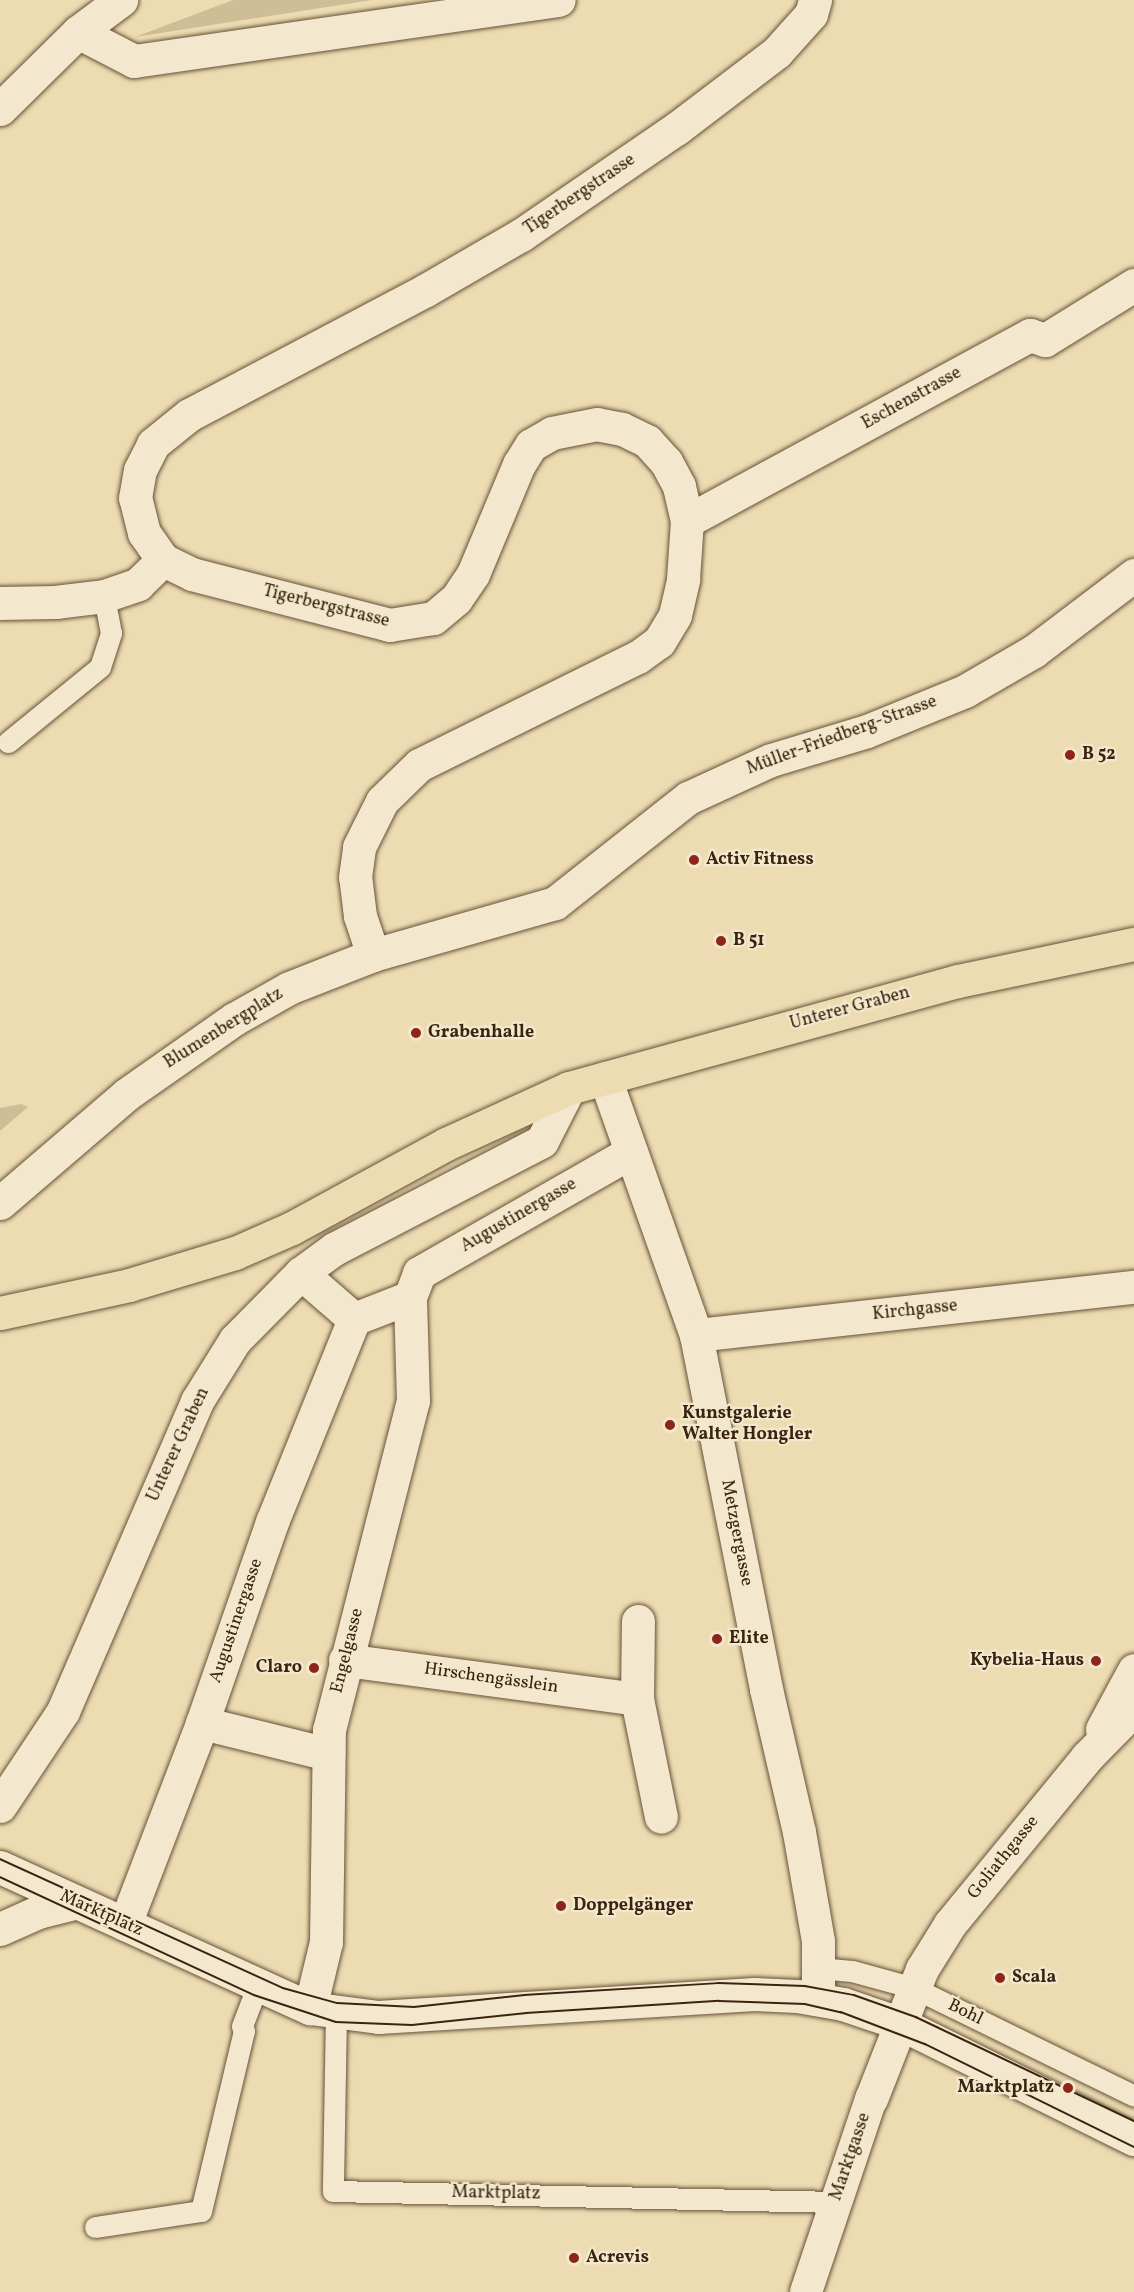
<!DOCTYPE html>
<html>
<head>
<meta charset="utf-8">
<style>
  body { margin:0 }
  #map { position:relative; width:1134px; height:2292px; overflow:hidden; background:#eddcb2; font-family:Vollkorn,serif }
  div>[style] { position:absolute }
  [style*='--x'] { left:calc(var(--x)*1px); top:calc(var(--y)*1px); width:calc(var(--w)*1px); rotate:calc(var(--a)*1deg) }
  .green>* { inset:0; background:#cfbd96 }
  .roads { filter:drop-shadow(0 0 2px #675238) drop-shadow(0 0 2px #675238) }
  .service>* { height:21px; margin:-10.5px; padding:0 10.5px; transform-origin:10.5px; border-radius:10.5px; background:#f3e8cd }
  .pedestrian>* { height:32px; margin:-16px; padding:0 16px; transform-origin:16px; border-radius:16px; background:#f3e8cd }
  .minor>* { height:33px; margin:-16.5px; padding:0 16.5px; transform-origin:16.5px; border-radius:16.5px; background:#f3e8cd }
  .tertiary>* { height:33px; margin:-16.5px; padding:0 16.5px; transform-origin:16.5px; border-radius:16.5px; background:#f3e8cd }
  .secondary>* { height:33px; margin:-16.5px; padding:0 16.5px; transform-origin:16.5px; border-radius:16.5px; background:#f3e8cd }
  .primary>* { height:33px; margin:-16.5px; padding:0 16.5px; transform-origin:16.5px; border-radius:16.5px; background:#eddcb2 }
  .tram>* { height:1.5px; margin:-0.75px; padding:0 0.75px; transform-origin:0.75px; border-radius:0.75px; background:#3a2410 }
  .dots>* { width:16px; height:16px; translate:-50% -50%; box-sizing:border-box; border:3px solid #f3e8cd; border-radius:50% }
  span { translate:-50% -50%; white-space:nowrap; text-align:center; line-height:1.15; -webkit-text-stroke:4.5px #f3e8cd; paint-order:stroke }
  .street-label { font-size:18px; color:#3a2410 }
  .poi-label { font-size:18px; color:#3a2410; font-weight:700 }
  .left { translate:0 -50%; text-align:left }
  .right { translate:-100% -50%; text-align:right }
</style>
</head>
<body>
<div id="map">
  <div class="green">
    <i style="clip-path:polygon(233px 0,372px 0,135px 37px)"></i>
    <i style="clip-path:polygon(21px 1104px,28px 1107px,0 1131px,0 1108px)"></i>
  </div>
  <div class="roads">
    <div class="service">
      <i style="--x:8;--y:742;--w:119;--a:-39.2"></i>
      <i style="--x:100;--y:667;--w:36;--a:-72"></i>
      <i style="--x:111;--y:633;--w:38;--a:-101"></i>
      <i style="--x:812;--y:1977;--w:11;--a:-56"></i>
      <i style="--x:818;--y:1968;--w:34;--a:5"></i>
      <i style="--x:852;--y:1971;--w:64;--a:15.3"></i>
      <i style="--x:914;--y:1988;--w:245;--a:26.1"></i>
      <i style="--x:336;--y:2013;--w:178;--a:91"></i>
      <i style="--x:333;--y:2191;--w:503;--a:1.25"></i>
      <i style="--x:95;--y:2227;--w:107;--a:-8.6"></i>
      <i style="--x:201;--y:2211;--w:185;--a:-76.6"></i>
      <i style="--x:244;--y:2031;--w:5;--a:-112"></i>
      <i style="--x:242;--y:2026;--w:42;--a:-69"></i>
    </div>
    <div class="pedestrian">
      <i style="--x:806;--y:2292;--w:204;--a:-71.4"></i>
    </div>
    <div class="minor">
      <i style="--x:78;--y:32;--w:63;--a:27.4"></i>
      <i style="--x:134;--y:61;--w:429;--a:-8.2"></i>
      <i style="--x:687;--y:521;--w:390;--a:-28.5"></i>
      <i style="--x:1030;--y:335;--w:16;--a:18"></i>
      <i style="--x:1045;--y:340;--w:105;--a:-31.7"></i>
      <i style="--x:0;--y:603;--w:55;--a:-1"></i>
      <i style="--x:55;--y:602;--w:49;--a:-7"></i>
      <i style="--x:104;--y:596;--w:36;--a:-19"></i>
      <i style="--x:138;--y:584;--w:35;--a:-44"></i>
      <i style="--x:373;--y:955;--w:41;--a:-108.4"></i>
      <i style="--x:360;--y:916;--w:39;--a:-97"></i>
      <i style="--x:355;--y:877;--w:30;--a:-82"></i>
      <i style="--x:359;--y:847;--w:51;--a:-63.4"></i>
      <i style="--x:382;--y:801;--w:52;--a:-44.2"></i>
      <i style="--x:419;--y:765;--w:244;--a:-26.3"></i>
      <i style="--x:638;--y:657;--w:26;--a:-36"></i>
      <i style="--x:659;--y:642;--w:31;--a:-59"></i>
      <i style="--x:675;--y:615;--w:37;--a:-77"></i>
      <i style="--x:683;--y:579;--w:58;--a:-86.1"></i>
      <i style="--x:687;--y:521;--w:36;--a:-103"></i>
      <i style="--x:679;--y:486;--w:27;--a:-118"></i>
      <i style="--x:666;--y:462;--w:28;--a:-132"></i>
      <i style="--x:647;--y:441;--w:28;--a:-154"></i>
      <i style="--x:622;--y:429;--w:25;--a:-169"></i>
      <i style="--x:597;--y:424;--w:46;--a:168.7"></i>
      <i style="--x:552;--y:433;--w:24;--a:150"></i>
      <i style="--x:531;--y:445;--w:22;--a:122"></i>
      <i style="--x:519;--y:464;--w:119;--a:112.7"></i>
      <i style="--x:473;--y:574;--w:30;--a:124"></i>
      <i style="--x:456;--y:599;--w:30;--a:140"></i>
      <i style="--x:433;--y:618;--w:44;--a:170.8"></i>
      <i style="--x:390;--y:625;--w:204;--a:-165.6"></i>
      <i style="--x:192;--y:574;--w:32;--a:-154"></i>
      <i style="--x:163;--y:560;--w:33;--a:-125"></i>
      <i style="--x:144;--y:533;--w:36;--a:-104"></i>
      <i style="--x:135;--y:498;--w:28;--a:-80"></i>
      <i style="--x:140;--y:470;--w:29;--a:-63"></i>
      <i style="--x:153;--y:444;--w:46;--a:-38.9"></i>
      <i style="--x:189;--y:415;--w:268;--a:-27.8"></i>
      <i style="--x:426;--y:290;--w:110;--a:-30.1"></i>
      <i style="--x:521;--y:235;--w:188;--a:-34.4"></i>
      <i style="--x:676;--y:129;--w:127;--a:-37.3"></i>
      <i style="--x:777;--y:52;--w:51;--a:-48.2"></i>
      <i style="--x:811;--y:14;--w:15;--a:-74"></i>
      <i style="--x:605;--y:1078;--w:273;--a:70.5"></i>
      <i style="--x:696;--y:1335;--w:361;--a:78.8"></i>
      <i style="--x:766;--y:1689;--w:147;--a:77"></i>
      <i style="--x:799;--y:1832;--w:111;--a:80.1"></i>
      <i style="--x:818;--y:1941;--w:58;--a:90"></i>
      <i style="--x:301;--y:1273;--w:70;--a:41"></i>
      <i style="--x:696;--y:1335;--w:441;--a:-6.3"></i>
      <i style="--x:345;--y:1660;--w:295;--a:7.6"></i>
      <i style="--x:637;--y:1699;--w:78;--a:-89.3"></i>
      <i style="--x:637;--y:1699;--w:120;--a:78.5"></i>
      <i style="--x:202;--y:1723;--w:130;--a:13.8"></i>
      <i style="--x:1102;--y:1729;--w:67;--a:-61.5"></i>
      <i style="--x:0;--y:1867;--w:341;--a:24.5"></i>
      <i style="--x:310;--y:2008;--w:69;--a:7.5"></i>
      <i style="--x:378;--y:2017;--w:377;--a:-3.5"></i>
      <i style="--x:754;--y:1994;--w:43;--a:2.7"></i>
      <i style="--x:797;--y:1996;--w:47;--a:9.9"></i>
      <i style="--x:843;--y:2004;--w:59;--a:18.7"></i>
      <i style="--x:899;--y:2023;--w:262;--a:26.3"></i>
      <i style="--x:125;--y:1924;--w:215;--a:-69"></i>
      <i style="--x:202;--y:1723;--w:213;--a:-70.8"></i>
      <i style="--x:272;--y:1522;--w:219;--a:-68"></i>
      <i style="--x:354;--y:1319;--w:60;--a:-21.4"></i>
      <i style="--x:410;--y:1297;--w:26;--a:-69"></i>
      <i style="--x:419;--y:1273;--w:244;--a:-29.7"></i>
      <i style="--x:0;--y:1929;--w:42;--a:-24.1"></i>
      <i style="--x:38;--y:1912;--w:38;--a:-14"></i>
      <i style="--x:310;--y:2008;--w:68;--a:-76.4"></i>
      <i style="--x:326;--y:1942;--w:212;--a:-89.2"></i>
      <i style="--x:329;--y:1730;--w:340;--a:-75.7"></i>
      <i style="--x:413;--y:1401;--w:104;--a:-91.7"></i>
      <i style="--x:871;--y:2099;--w:140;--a:-68.6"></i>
      <i style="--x:922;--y:1969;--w:53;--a:-58.1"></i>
      <i style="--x:950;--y:1924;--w:216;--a:-50.6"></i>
      <i style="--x:1087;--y:1757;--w:67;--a:-45.6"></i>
    </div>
    <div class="tertiary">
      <i style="--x:0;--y:109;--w:110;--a:-44.6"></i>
      <i style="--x:78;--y:32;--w:54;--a:-36.7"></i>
      <i style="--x:0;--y:1203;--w:167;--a:-40.6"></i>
      <i style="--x:127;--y:1094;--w:131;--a:-35"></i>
      <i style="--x:234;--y:1019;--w:63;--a:-29.4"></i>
      <i style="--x:289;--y:988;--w:90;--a:-21.4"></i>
      <i style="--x:373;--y:955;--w:189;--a:-15.9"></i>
      <i style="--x:555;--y:903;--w:169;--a:-38.3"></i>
      <i style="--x:688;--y:798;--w:91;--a:-24.6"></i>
      <i style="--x:771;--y:760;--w:100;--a:-16.8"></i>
      <i style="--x:867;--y:731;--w:106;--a:-22.2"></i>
      <i style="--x:965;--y:691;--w:80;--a:-30.1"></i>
      <i style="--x:1034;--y:651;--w:126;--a:-37.2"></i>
    </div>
    <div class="secondary">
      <i style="--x:0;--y:1806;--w:114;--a:-56.4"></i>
      <i style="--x:63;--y:1711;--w:338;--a:-66.6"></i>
      <i style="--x:197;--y:1401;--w:72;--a:-58.1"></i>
      <i style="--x:235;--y:1340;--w:94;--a:-45.4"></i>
      <i style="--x:301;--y:1273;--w:41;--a:-36"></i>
      <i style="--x:334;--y:1249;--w:234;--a:-27.4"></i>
      <i style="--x:542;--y:1141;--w:59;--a:-63"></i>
    </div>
    <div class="primary">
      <i style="--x:0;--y:1313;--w:132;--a:-12.2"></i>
      <i style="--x:129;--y:1285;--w:111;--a:-16.8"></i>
      <i style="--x:235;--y:1253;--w:62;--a:-23.7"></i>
      <i style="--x:292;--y:1228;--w:175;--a:-28.6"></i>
      <i style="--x:446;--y:1144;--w:135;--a:-24.5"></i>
      <i style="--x:569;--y:1088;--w:403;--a:-15.4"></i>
      <i style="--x:958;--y:981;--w:180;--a:-11.9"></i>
    </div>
  </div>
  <div class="tram">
    <i style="--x:0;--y:1859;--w:311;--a:24.5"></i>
    <i style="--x:283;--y:1988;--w:56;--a:15.5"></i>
    <i style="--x:337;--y:2003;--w:77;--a:3"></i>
    <i style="--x:414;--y:2007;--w:111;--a:-6.2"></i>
    <i style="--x:524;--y:1995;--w:194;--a:-3.5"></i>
    <i style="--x:718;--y:1983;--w:87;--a:2"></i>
    <i style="--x:805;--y:1986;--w:50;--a:10.4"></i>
    <i style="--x:854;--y:1995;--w:66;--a:19.5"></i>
    <i style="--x:916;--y:2017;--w:242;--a:25.5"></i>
    <i style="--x:0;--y:1877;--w:280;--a:24.9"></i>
    <i style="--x:254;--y:1995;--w:86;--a:18.2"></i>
    <i style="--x:336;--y:2022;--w:76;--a:2.3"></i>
    <i style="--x:412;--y:2025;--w:115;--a:-6"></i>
    <i style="--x:526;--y:2013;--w:193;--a:-3.6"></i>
    <i style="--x:719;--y:2001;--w:86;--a:2"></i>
    <i style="--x:805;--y:2004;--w:37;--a:13"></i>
    <i style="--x:841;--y:2012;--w:90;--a:20.9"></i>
    <i style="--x:925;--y:2044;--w:233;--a:26.2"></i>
  </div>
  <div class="dots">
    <i style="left:1070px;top:755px;background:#8f2418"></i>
    <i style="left:694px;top:860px;background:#8f2418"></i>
    <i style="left:721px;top:941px;background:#8f2418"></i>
    <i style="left:416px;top:1033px;background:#8f2418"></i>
    <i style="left:670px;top:1425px;background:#8f2418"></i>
    <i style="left:717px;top:1639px;background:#8f2418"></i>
    <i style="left:1096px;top:1661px;background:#8f2418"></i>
    <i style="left:314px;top:1668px;background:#8f2418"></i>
    <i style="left:561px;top:1906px;background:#8f2418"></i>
    <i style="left:1000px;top:1978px;background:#8f2418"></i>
    <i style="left:1068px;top:2088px;background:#8f2418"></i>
    <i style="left:574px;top:2258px;background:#8f2418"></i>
  </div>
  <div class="street-label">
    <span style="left:580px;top:195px;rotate:-34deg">Tigerbergstrasse</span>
    <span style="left:912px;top:399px;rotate:-29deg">Eschenstrasse</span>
    <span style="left:326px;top:607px;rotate:14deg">Tigerbergstrasse</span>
    <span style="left:842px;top:736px;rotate:-20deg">Müller-Friedberg-Strasse</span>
    <span style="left:850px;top:1009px;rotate:-15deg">Unterer Graben</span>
    <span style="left:224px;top:1029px;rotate:-32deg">Blumenbergplatz</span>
    <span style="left:519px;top:1216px;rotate:-30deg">Augustinergasse</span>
    <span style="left:915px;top:1311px;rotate:-6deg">Kirchgasse</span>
    <span style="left:179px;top:1445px;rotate:-65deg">Unterer Graben</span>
    <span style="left:736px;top:1533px;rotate:79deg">Metzgergasse</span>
    <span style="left:237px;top:1621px;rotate:-71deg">Augustinergasse</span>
    <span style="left:348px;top:1651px;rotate:-76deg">Engelgasse</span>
    <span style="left:491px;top:1679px;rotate:8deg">Hirschengässlein</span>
    <span style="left:1004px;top:1858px;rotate:-51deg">Goliathgasse</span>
    <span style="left:101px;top:1914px;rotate:24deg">Marktplatz</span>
    <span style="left:965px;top:2013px;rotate:26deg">Bohl</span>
    <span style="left:851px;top:2157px;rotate:-71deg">Marktgasse</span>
    <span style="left:496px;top:2194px;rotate:1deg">Marktplatz</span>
  </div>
  <div class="poi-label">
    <span class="left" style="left:1082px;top:755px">B 52</span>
    <span class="left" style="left:706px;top:860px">Activ Fitness</span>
    <span class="left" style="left:733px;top:941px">B 51</span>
    <span class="left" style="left:428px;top:1033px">Grabenhalle</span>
    <span class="left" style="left:682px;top:1425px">Kunstgalerie<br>Walter Hongler</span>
    <span class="left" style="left:729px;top:1639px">Elite</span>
    <span class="right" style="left:1084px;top:1661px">Kybelia-Haus</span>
    <span class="right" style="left:302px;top:1668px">Claro</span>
    <span class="left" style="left:573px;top:1906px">Doppelgänger</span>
    <span class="left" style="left:1012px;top:1978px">Scala</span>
    <span class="right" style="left:1054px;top:2088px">Marktplatz</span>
    <span class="left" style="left:586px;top:2258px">Acrevis</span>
  </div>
</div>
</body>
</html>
